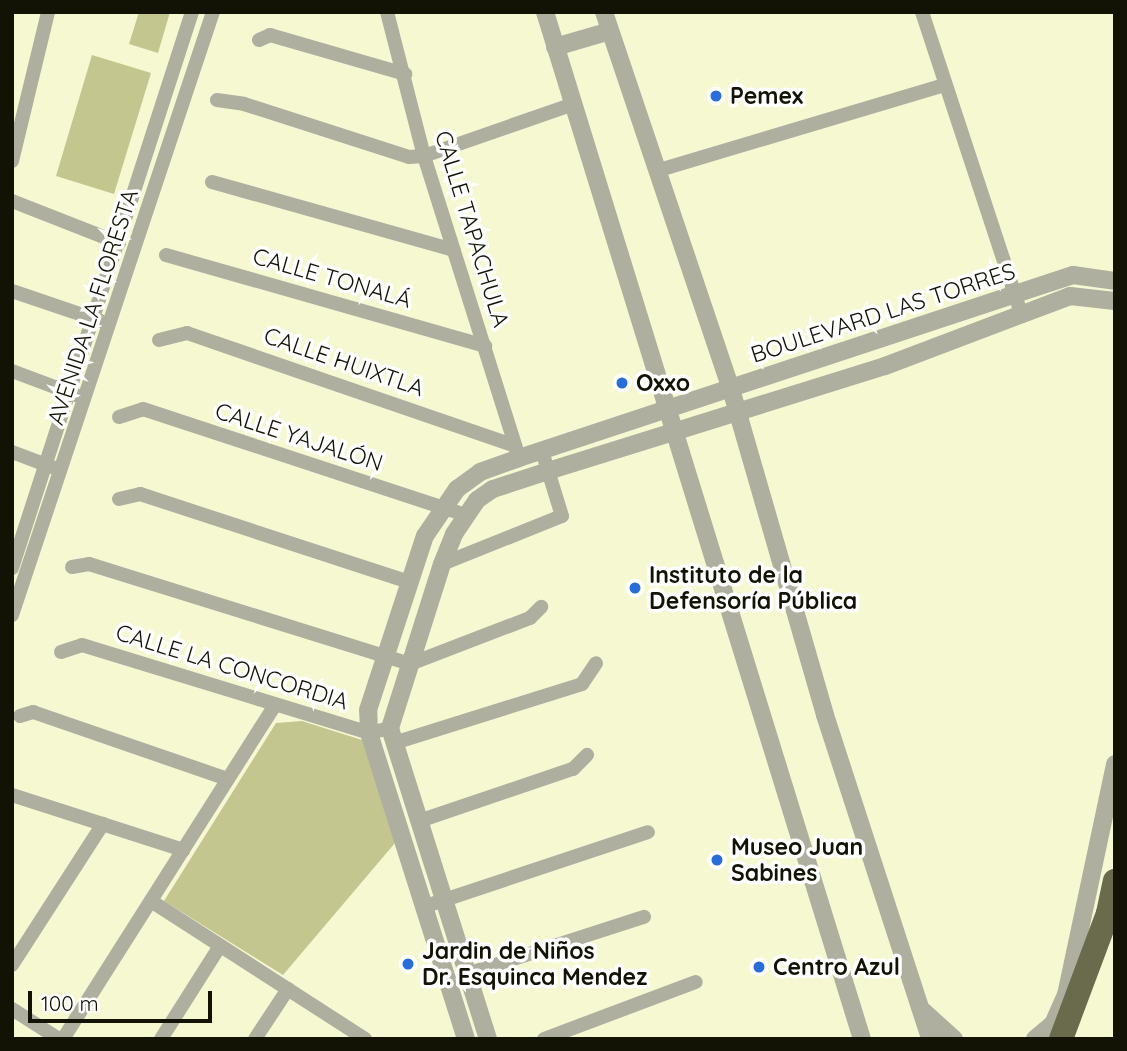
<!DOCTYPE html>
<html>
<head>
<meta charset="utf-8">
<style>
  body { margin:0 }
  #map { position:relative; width:1127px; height:1051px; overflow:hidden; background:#f6f8d2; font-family:Quicksand,sans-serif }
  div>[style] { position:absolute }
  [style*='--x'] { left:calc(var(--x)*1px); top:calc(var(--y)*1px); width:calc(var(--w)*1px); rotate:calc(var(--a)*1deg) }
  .green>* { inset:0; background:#c4c690 }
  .minor>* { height:14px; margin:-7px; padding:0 7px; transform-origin:7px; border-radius:7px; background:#aeaf9f }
  .tertiary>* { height:18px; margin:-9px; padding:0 9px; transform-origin:9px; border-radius:9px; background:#aeaf9f }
  .trunk>* { height:24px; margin:-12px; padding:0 12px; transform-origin:12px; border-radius:12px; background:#6a6b4c }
  .dots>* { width:19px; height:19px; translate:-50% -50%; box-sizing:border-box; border:4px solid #fff; border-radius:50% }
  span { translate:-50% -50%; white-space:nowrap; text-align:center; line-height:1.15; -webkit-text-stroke:7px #fff; paint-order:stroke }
  .poi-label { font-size:23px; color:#121205; font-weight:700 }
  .left { translate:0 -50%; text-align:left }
  .street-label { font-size:23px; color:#121205 }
  .frame { position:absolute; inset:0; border:14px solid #121205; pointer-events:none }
  .scale { position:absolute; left:28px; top:991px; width:184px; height:32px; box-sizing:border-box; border:4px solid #121205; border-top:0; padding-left:9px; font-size:21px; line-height:24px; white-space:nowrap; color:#121205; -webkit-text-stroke:5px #fff; paint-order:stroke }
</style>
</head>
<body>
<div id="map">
  <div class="green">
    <i style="clip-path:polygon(139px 12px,170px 12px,158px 53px,129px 44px)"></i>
    <i style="clip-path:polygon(92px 55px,151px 73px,114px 194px,56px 176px)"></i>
    <i style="clip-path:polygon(302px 721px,362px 740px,395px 843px,283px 975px,164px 901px,276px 723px)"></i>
  </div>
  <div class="minor">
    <i style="--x:387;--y:12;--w:149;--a:75.6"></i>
    <i style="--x:424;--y:156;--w:317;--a:72.5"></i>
    <i style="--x:922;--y:12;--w:320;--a:71.8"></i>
    <i style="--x:259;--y:40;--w:12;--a:-24"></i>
    <i style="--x:270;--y:35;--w:141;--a:16.1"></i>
    <i style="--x:217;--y:100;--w:27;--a:8"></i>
    <i style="--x:244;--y:104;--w:173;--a:17.8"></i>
    <i style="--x:409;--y:157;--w:15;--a:-4"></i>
    <i style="--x:424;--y:156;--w:158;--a:-19.2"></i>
    <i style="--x:12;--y:161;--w:153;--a:-76.4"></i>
    <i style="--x:656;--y:171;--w:301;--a:-16.6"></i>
    <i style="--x:212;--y:182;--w:251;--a:15.7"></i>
    <i style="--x:12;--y:201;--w:115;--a:21.4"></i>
    <i style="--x:166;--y:255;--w:332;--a:15.9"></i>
    <i style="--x:12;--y:291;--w:93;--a:18.8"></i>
    <i style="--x:159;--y:340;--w:29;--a:-14"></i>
    <i style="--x:187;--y:333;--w:345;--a:19"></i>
    <i style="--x:12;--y:371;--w:72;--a:20.5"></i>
    <i style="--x:119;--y:417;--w:25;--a:-18"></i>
    <i style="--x:143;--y:409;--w:340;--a:18.2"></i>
    <i style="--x:12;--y:452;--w:43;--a:20.6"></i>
    <i style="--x:119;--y:499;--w:22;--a:-13"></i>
    <i style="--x:140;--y:494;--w:284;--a:18.1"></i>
    <i style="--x:442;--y:564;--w:129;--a:-21.8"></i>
    <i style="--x:562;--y:516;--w:68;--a:-107.1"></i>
    <i style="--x:72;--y:567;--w:17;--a:-10"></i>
    <i style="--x:89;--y:564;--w:336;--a:17.3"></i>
    <i style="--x:410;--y:664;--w:129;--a:-21"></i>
    <i style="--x:530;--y:618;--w:16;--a:-45"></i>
    <i style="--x:12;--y:568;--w:584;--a:-72.06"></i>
    <i style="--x:12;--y:615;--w:636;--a:-71.57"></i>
    <i style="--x:61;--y:652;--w:22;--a:-18"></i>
    <i style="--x:82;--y:645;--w:300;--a:17"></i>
    <i style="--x:369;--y:733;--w:22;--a:-13"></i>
    <i style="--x:20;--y:716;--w:14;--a:-17"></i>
    <i style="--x:33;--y:712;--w:206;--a:19"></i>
    <i style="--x:394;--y:743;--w:197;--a:-17.4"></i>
    <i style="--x:582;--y:684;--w:25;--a:-56"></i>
    <i style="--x:12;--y:795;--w:180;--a:17.8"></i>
    <i style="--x:419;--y:821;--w:163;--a:-18.7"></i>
    <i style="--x:573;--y:769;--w:20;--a:-45"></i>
    <i style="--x:151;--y:901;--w:255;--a:32.8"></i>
    <i style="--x:423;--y:907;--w:237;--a:-18.4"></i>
    <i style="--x:12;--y:965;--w:168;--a:-57.2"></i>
    <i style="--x:467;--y:974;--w:186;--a:-17.9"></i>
    <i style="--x:12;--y:1009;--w:56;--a:32.6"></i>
    <i style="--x:63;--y:1039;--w:396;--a:-57.6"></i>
    <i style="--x:161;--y:1039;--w:110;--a:-57.6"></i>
    <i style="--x:255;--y:1039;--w:60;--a:-56.6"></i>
    <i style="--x:544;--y:1039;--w:162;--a:-20.6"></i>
  </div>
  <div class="tertiary">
    <i style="--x:545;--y:12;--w:1075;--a:72.85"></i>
    <i style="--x:604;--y:12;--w:398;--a:71.4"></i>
    <i style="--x:731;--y:389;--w:339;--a:73.9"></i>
    <i style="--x:825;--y:715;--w:341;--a:72"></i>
    <i style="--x:555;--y:47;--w:57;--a:-16.2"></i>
    <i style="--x:923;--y:1011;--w:42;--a:42.1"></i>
    <i style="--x:466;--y:1039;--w:321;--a:-107.6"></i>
    <i style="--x:369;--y:733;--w:23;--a:-92"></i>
    <i style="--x:368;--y:710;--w:183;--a:-71.9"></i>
    <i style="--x:425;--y:536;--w:57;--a:-55.8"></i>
    <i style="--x:457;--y:489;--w:29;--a:-36"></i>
    <i style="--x:480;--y:472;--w:41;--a:-19.7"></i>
    <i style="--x:519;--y:458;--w:583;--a:-18.28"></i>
    <i style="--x:1073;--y:275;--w:42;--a:8.1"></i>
    <i style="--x:488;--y:1039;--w:326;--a:-107.5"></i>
    <i style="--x:390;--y:728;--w:172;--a:-72.4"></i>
    <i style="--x:442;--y:564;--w:32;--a:-68"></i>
    <i style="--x:454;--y:534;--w:41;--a:-55.9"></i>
    <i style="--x:477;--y:500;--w:19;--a:-35"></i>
    <i style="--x:493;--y:489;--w:58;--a:-18.1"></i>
    <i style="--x:548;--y:471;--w:353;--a:-17.3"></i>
    <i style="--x:885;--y:366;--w:198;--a:-20.7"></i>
    <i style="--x:1070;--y:296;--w:45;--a:6.3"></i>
    <i style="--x:1035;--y:1039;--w:23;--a:-40"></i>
    <i style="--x:1053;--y:1024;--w:32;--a:-66"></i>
    <i style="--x:1066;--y:995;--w:236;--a:-78"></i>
  </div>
  <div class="trunk">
    <i style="--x:1061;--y:1039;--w:134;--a:-69.5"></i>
    <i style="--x:1108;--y:913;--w:33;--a:-78"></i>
  </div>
  <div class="dots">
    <i style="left:716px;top:96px;background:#296dd9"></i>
    <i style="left:622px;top:383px;background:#296dd9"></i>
    <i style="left:635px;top:588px;background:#296dd9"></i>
    <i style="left:717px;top:860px;background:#296dd9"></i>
    <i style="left:408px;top:964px;background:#296dd9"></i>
    <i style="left:759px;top:967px;background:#296dd9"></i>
  </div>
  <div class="poi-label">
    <span class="left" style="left:730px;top:96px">Pemex</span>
    <span class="left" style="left:636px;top:383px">Oxxo</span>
    <span class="left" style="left:649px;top:588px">Instituto de la<br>Defensoría Pública</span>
    <span class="left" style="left:731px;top:860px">Museo Juan<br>Sabines</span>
    <span class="left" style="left:422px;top:964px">Jardin de Niños<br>Dr. Esquinca Mendez</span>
    <span class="left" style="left:773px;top:967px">Centro Azul</span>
  </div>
  <div class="street-label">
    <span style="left:472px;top:229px;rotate:73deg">CALLE TAPACHULA</span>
    <span style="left:332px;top:278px;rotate:16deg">CALLE TONALÁ</span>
    <span style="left:93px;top:307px;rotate:-72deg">AVENIDA LA FLORESTA</span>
    <span style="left:883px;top:313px;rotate:-18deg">BOULEVARD LAS TORRES</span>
    <span style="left:344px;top:362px;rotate:19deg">CALLE HUIXTLA</span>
    <span style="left:299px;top:437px;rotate:18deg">CALLE YAJALÓN</span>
    <span style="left:232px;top:667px;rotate:17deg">CALLE LA CONCORDIA</span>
  </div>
  <div class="frame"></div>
  <div class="scale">100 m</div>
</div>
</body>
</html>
